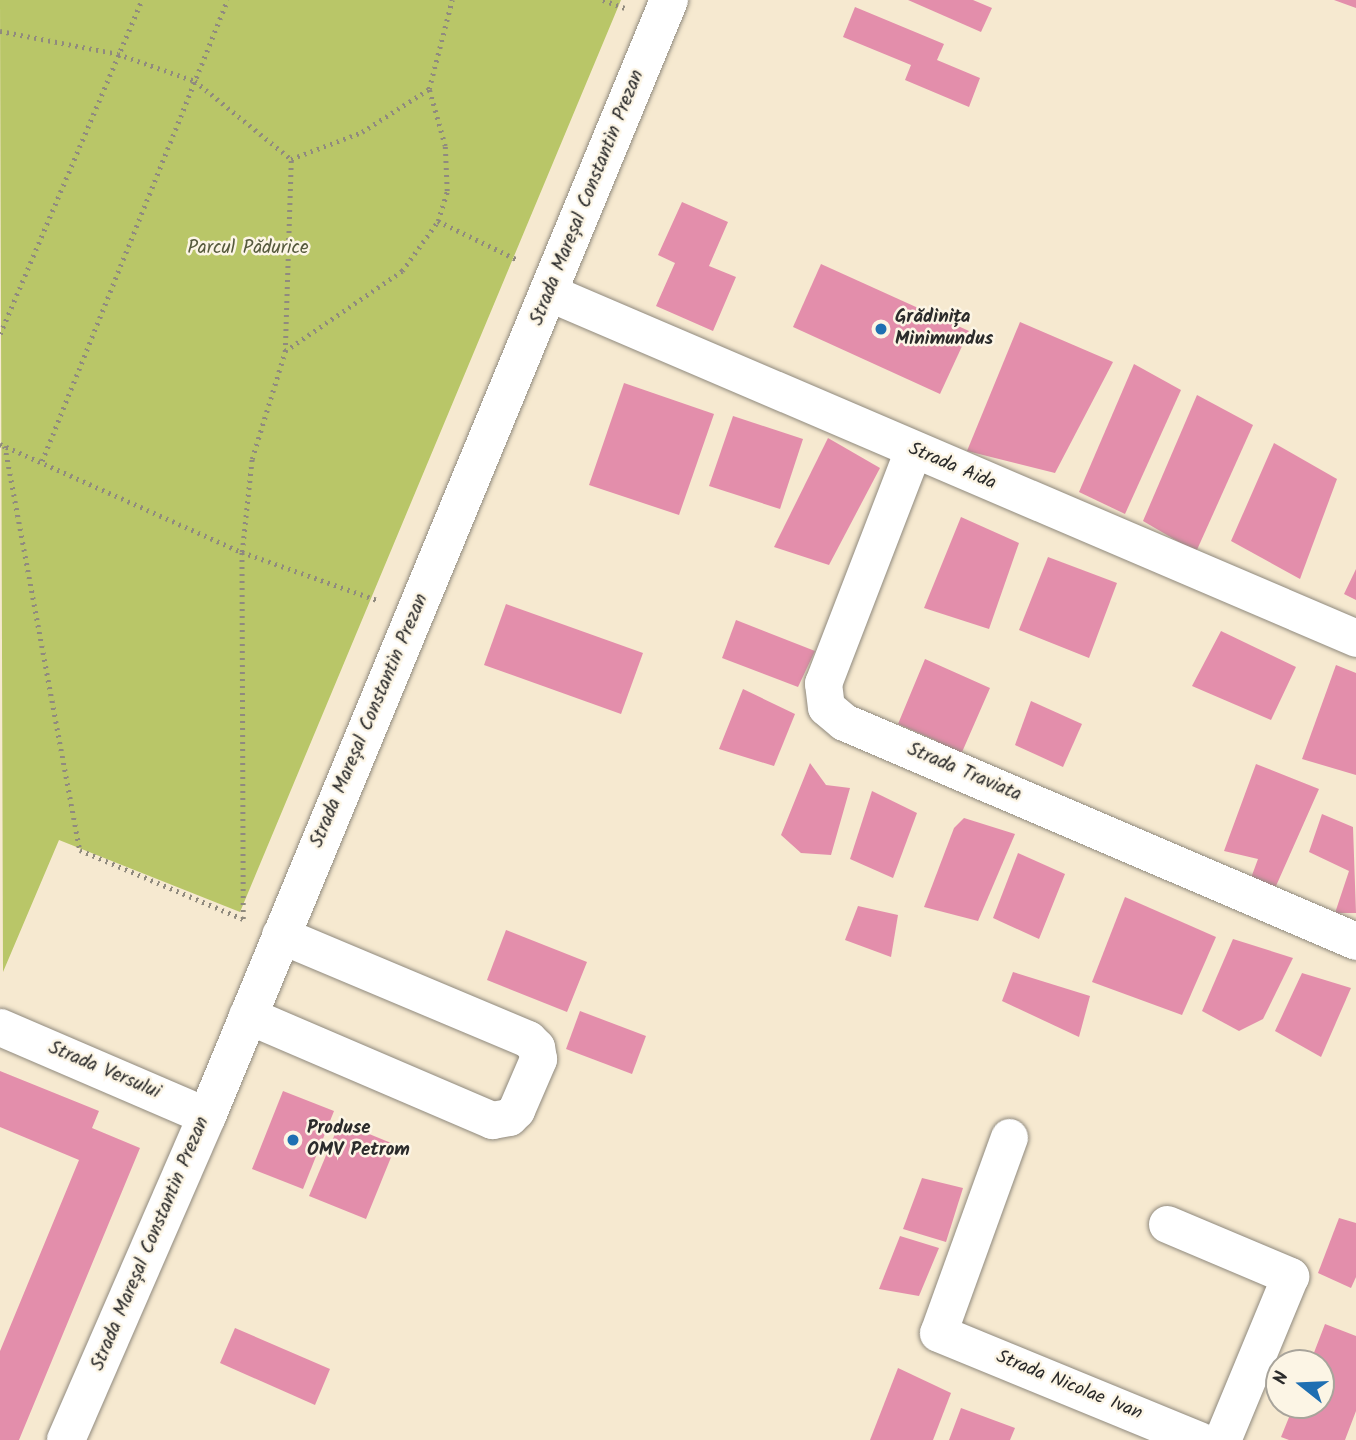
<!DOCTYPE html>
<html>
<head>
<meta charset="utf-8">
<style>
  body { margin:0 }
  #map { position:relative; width:1356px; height:1440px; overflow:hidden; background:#f6e9d0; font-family:Kalam,sans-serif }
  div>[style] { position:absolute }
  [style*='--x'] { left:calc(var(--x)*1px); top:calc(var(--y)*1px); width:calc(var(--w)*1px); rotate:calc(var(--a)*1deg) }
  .green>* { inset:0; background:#b9c668 }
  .building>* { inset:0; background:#e38eab }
  .path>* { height:4.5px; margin-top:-2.25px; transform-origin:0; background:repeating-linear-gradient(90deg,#908a7e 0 2px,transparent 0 7px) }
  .roads { filter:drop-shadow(0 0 2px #908a7e) drop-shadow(0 0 2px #908a7e) }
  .minor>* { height:37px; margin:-18.5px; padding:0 18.5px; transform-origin:18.5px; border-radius:18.5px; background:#fff }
  .major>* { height:38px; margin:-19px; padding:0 19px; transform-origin:19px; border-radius:19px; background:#fff }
  .dots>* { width:19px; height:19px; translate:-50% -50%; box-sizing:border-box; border:4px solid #fcf5e5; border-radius:50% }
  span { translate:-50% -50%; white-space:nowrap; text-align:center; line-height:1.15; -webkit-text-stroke:5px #fcf5e5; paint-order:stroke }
  .street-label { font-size:19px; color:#2b2b2b }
  .park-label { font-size:19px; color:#565a3d }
  .poi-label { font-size:19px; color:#2b2b2b; font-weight:700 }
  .left { translate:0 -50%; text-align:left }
  .north { position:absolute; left:1265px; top:1349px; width:70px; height:70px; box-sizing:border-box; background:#fcf5e5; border:2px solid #a8a49b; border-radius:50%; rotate:288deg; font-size:19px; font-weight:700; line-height:28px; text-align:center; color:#2b2b2b }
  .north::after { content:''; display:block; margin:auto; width:24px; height:32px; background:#1f6fb2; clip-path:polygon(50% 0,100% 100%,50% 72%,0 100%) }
</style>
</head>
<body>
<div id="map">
  <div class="green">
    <i style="clip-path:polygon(0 0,621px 0,240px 912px,59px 840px,3px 972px)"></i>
  </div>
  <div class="building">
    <i style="clip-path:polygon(908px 0,973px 0,992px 8px,981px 32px)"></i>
    <i style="clip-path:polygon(1334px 0,1356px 0,1356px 8px)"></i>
    <i style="clip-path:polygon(855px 7px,944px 44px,937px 60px,980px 78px,969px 107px,905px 80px,911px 65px,843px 37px)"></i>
    <i style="clip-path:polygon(682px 202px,728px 222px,709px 266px,736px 277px,713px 331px,656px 306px,675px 263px,658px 255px)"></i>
    <i style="clip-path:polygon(821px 264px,969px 331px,940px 394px,793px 327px)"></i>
    <i style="clip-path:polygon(1020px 322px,1113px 362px,1055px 473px,967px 451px)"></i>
    <i style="clip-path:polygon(1134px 364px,1181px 390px,1125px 514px,1079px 492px)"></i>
    <i style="clip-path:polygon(624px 383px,714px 414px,679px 515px,589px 485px)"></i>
    <i style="clip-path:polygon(1197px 395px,1253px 425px,1196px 552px,1143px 521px)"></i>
    <i style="clip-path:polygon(733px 416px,803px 439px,780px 509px,709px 486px)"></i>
    <i style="clip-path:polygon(828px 438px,880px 468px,829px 565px,774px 547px)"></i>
    <i style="clip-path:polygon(1274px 443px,1337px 479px,1300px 579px,1231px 541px)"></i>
    <i style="clip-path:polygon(961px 517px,1019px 543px,989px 629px,924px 608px)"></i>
    <i style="clip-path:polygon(1048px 557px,1117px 583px,1089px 658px,1019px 630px)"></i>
    <i style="clip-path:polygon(1356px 569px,1356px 600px,1344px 594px)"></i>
    <i style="clip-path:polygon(506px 604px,643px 653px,621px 714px,484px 665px)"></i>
    <i style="clip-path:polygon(736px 620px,815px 651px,798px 687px,722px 658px)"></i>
    <i style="clip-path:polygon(1221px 631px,1296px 667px,1271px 720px,1192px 686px)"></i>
    <i style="clip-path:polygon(925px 659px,990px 688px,959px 759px,934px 750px,937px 741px,898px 724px)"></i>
    <i style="clip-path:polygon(1336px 665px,1356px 673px,1356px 775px,1302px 759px)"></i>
    <i style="clip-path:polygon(743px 689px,795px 714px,774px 766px,719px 749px)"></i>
    <i style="clip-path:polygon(1031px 701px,1082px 724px,1063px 767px,1015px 745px)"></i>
    <i style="clip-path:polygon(810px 763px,826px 785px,850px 788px,831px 855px,801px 853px,781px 835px)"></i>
    <i style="clip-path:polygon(1256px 764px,1319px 789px,1276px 886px,1248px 886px,1258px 859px,1224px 851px)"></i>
    <i style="clip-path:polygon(872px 791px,917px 813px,893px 878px,850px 859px)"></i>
    <i style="clip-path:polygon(1322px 814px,1353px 827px,1356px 913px,1335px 913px,1349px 871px,1309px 852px)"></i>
    <i style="clip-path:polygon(964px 818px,1015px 834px,978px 921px,924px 907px,954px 828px)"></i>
    <i style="clip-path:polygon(1018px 853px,1065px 874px,1039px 939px,993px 918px)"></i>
    <i style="clip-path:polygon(1125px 897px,1216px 937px,1182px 1015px,1092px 982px)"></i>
    <i style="clip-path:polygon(858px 906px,898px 915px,891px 957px,845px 940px)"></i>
    <i style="clip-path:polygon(506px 930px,587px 962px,567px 1012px,487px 980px)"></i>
    <i style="clip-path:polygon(1233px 939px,1293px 958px,1263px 1019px,1239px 1031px,1202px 1011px)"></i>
    <i style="clip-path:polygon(1013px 972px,1090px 996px,1079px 1037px,1002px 1001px)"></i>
    <i style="clip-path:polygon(1302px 973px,1351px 988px,1321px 1057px,1275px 1031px)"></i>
    <i style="clip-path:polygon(580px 1011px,646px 1036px,632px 1074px,566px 1049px)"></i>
    <i style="clip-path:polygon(0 1071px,99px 1111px,92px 1128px,140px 1148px,19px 1440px,0 1440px,0 1351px,79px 1160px,0 1127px)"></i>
    <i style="clip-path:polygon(283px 1091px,334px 1111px,303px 1189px,252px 1169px)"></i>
    <i style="clip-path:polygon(340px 1122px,396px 1145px,366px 1219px,309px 1196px)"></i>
    <i style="clip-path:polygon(922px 1178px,963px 1188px,946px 1242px,903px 1229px)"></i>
    <i style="clip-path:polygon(1339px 1218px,1356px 1223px,1356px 1277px,1351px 1288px,1318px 1273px)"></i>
    <i style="clip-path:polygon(900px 1236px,939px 1248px,919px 1296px,879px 1289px)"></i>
    <i style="clip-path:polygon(1325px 1324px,1356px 1336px,1356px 1411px,1345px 1440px,1289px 1440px,1281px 1437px,1294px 1405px,1321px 1405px,1321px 1363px,1310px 1363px)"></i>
    <i style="clip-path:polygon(235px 1328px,330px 1369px,315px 1405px,220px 1363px)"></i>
    <i style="clip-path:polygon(898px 1368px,951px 1393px,933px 1440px,870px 1440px)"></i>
    <i style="clip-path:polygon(961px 1408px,1015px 1428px,1010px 1440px,949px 1440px)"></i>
  </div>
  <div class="path">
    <i style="--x:603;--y:0;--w:23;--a:20"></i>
    <i style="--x:0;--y:31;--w:120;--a:11"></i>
    <i style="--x:118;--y:54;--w:82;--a:19.3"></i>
    <i style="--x:195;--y:81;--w:124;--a:39.1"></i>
    <i style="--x:291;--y:159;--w:76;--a:-20.8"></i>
    <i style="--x:362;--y:132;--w:80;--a:-32.7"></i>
    <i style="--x:438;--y:221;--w:89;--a:26"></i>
    <i style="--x:0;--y:334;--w:363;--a:-67"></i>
    <i style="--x:285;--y:351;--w:142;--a:-34.4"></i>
    <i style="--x:402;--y:271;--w:62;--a:-54.2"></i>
    <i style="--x:438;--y:221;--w:31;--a:-73"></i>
    <i style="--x:447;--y:191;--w:45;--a:-92.5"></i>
    <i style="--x:445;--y:146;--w:59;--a:-105.7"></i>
    <i style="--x:429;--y:89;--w:92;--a:-75.5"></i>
    <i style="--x:0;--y:444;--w:265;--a:24.1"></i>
    <i style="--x:242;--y:552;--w:143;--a:19.6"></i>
    <i style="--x:5;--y:446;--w:411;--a:79.5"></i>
    <i style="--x:80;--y:850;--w:177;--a:22.9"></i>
    <i style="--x:243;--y:919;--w:367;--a:-90.2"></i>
    <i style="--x:242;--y:552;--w:94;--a:-83.9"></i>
    <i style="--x:252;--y:459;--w:112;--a:-72.9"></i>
    <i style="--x:285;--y:352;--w:193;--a:-88.2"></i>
    <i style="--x:42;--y:461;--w:497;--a:-68.1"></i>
  </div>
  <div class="roads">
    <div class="minor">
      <i style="--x:550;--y:293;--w:877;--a:23.17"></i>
      <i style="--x:913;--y:450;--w:250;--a:111.1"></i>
      <i style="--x:823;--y:683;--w:24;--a:83"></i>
      <i style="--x:826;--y:707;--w:23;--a:40"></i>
      <i style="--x:844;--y:722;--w:557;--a:23.16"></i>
      <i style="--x:247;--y:1015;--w:267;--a:23.2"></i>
      <i style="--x:492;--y:1120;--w:17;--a:-10"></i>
      <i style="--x:509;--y:1117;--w:10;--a:-45"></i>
      <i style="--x:516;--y:1110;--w:56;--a:-66.7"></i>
      <i style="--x:538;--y:1059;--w:12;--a:-99"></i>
      <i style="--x:536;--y:1047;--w:11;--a:-135"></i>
      <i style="--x:528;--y:1039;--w:269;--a:-157.2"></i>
      <i style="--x:0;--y:1027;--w:225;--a:23.3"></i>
      <i style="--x:1009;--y:1137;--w:208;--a:109.9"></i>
      <i style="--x:938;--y:1333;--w:282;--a:22.3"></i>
      <i style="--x:1167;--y:1224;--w:134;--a:22.9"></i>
      <i style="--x:1290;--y:1276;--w:178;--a:112.5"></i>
    </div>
    <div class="major">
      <i style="--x:66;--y:1440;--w:353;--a:-66.5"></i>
      <i style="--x:207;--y:1116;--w:1208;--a:-67.51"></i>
    </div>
  </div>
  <div class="dots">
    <i style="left:881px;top:329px;background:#1f6fb2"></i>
    <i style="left:293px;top:1140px;background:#1f6fb2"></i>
  </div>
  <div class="street-label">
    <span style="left:588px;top:198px;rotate:-68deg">Strada Mareșal Constantin Prezan</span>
    <span style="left:952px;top:467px;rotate:23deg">Strada Aida</span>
    <span style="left:370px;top:721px;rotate:-67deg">Strada Mareșal Constantin Prezan</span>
    <span style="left:964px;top:773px;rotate:23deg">Strada Traviata</span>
    <span style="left:104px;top:1071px;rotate:23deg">Strada Versului</span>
    <span style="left:151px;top:1244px;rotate:-67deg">Strada Mareșal Constantin Prezan</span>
    <span style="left:1069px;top:1386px;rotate:22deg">Strada Nicolae Ivan</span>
  </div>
  <div class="park-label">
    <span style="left:248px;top:249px">Parcul Pădurice</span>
  </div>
  <div class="poi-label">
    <span class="left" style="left:895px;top:329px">Grădinița<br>Minimundus</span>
    <span class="left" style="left:307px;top:1140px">Produse<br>OMV Petrom</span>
  </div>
  <div class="north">N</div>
</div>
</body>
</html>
